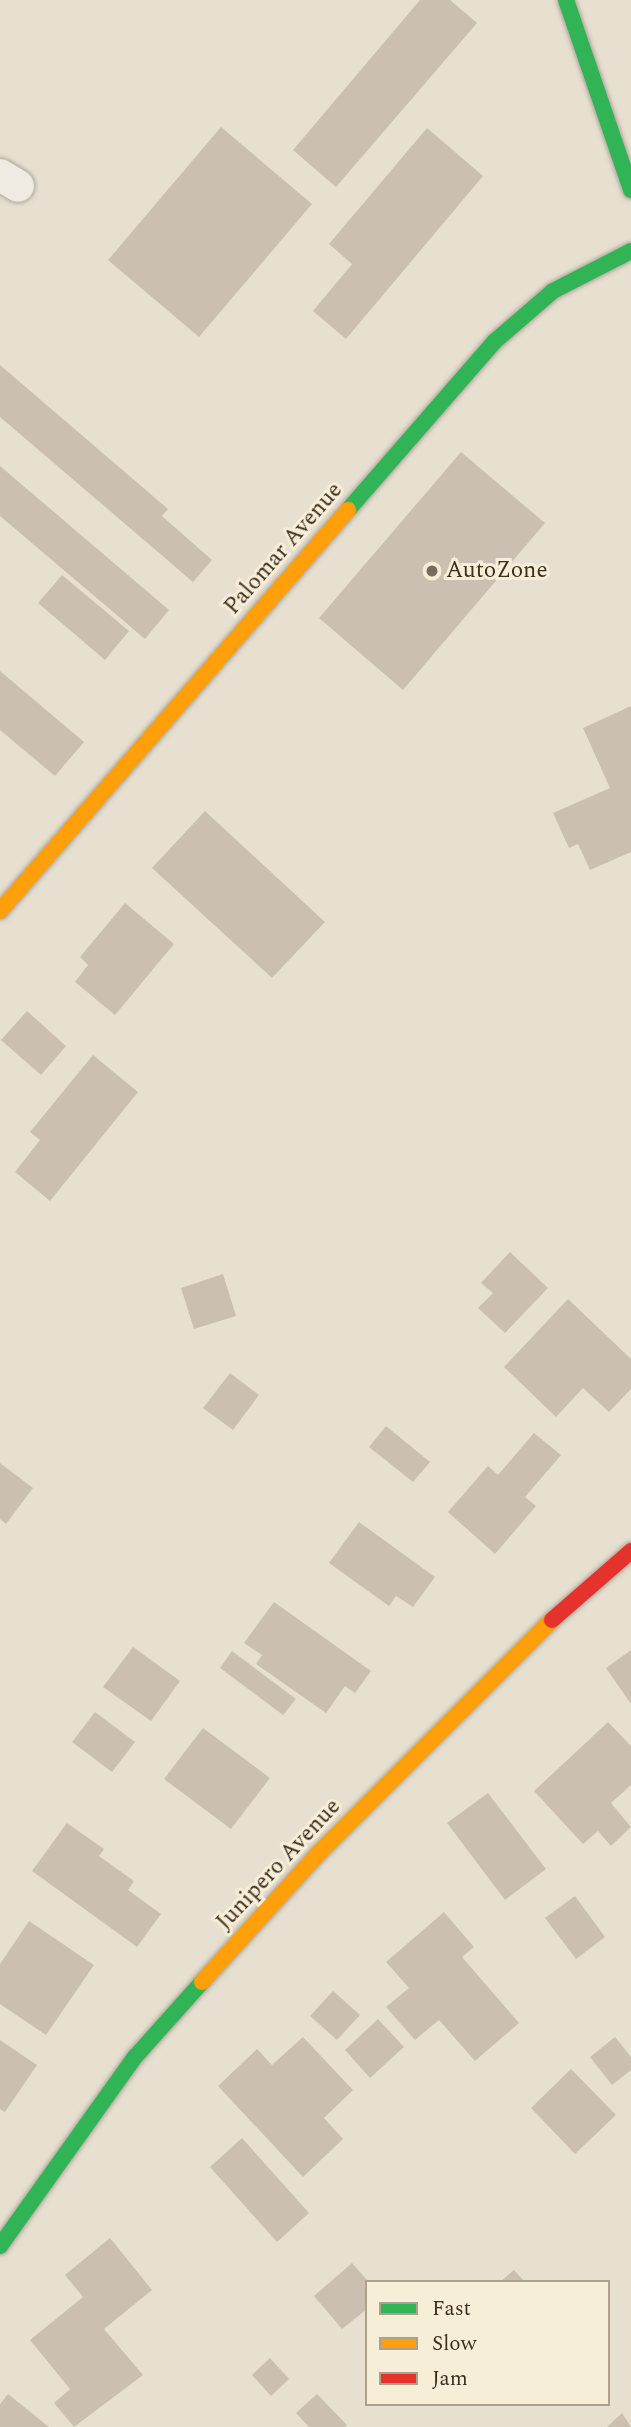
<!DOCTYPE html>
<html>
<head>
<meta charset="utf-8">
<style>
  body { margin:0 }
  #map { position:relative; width:631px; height:2427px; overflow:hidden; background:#e7e0d1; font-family:Spectral,serif }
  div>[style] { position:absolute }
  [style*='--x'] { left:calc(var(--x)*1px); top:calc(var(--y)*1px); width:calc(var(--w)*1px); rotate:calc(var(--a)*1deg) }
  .building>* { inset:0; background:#cbbfb2 }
  .roads { filter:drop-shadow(0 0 2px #ada599) drop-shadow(0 0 2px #ada599) }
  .street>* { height:32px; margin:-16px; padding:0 16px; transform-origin:16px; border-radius:16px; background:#efebe3 }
  .fast>* { height:16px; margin:-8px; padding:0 8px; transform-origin:8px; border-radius:8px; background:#30b455 }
  .slow>* { height:16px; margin:-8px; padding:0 8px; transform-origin:8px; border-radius:8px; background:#ff9f0a }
  .jam>* { height:16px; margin:-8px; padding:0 8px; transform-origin:8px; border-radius:8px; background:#e5322d }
  .dots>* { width:19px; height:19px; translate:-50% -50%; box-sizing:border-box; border:4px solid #f7eed8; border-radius:50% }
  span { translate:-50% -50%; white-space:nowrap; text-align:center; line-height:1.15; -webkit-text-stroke:6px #f7eed8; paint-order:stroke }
  .street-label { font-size:23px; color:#3d2e20 }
  .poi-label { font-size:23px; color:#3d2e20 }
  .left { translate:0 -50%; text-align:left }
  .legend { position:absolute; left:365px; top:2280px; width:245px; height:126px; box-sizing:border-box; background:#f7eed8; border:2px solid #ada18e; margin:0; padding:9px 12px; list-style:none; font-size:21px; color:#3d2e20 }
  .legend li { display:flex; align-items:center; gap:14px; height:35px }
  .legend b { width:35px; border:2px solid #ada18e }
</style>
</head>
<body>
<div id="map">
  <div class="building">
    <i style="clip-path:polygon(420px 0,450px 0,477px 23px,336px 187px,293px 150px)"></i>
    <i style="clip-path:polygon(221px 127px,312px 204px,199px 337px,108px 260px)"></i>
    <i style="clip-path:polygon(427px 128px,483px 176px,346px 339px,313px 311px,352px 264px,329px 244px)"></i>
    <i style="clip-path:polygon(0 365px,168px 509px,162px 516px,212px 560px,193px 582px,0 417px)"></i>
    <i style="clip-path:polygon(461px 452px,545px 523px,403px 690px,319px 618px)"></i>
    <i style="clip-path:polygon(0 466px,169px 610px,145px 639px,0 516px)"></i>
    <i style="clip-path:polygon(62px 575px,129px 631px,105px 660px,38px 603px)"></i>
    <i style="clip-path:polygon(0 671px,84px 742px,55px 776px,0 730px)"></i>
    <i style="clip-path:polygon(631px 706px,631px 852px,590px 870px,578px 844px,569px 848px,553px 813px,610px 788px,583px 728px)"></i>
    <i style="clip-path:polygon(205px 811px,325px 922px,272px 978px,152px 868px)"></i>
    <i style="clip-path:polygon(125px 903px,174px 944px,115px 1015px,75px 982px,88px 965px,80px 957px)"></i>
    <i style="clip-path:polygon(27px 1011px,66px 1046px,41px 1075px,1px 1040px)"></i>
    <i style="clip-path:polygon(93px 1055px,138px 1092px,50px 1201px,15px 1172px,40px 1140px,30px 1132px)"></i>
    <i style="clip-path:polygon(510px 1252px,548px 1288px,505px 1333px,478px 1308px,493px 1293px,481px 1283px)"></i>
    <i style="clip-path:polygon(223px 1274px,236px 1316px,194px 1329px,181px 1288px)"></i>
    <i style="clip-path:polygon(568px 1299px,631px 1359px,631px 1389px,609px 1412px,583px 1388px,556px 1417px,504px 1367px)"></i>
    <i style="clip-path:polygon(230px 1373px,259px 1395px,233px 1430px,203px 1408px)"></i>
    <i style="clip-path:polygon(386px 1426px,430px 1462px,413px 1482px,369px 1447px)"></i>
    <i style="clip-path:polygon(534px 1433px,561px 1455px,525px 1497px,536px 1506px,495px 1554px,448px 1512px,488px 1466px,498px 1475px)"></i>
    <i style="clip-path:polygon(0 1463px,33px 1488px,6px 1524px,0 1519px)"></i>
    <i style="clip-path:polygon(359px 1522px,435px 1577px,413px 1607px,396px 1596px,389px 1606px,329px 1563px)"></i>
    <i style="clip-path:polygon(274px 1602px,371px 1671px,355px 1693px,345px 1686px,326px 1713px,256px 1664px,262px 1655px,244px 1643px)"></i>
    <i style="clip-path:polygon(133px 1647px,180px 1681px,151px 1721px,103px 1687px)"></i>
    <i style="clip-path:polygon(631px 1650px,631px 1704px,606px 1668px)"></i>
    <i style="clip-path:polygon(232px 1651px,296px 1699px,283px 1715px,220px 1668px)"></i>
    <i style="clip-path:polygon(95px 1712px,135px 1742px,112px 1772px,72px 1742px)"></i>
    <i style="clip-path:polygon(608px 1722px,631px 1746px,631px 1785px,611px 1803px,631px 1827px,611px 1846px,598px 1831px,583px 1844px,534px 1791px)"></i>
    <i style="clip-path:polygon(203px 1728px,270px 1778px,231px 1829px,164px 1779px)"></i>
    <i style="clip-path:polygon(488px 1793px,546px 1869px,505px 1900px,447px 1823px)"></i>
    <i style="clip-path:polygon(67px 1823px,104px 1849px,99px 1856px,134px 1881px,128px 1890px,161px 1914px,137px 1947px,32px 1871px)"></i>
    <i style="clip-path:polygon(575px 1896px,605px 1937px,576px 1959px,545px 1918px)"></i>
    <i style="clip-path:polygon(444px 1912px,474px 1947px,462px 1957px,519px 2023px,475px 2061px,439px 2020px,415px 2040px,386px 2007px,409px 1988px,386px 1962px)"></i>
    <i style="clip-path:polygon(29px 1921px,94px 1965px,46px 2035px,0 2004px,0 1964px)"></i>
    <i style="clip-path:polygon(333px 1991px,360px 2015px,337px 2040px,310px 2016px)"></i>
    <i style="clip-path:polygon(378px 2019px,404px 2047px,370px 2078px,345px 2050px)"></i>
    <i style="clip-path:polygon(303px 2037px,353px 2090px,324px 2118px,343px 2139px,303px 2177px,218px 2086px,257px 2049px,272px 2065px)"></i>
    <i style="clip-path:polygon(615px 2037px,631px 2057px,631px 2070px,612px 2085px,590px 2057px)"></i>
    <i style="clip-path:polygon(0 2040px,37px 2065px,5px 2112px,0 2109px)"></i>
    <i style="clip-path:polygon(571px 2069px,616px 2115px,575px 2154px,531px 2108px)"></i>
    <i style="clip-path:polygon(242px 2138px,309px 2213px,277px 2242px,210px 2167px)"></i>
    <i style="clip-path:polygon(110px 2238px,152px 2290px,104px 2329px,143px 2375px,74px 2427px,54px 2403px,70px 2389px,30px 2340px,83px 2297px,65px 2275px)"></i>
    <i style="clip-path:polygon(352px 2263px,367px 2280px,367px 2309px,342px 2329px,314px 2296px)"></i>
    <i style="clip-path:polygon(514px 2270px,525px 2282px,500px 2282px)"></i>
    <i style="clip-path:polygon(270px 2358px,289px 2379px,271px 2396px,252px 2375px)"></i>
    <i style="clip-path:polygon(8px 2394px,49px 2427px,0 2427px,0 2404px)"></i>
    <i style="clip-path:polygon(317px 2394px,347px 2425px,345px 2427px,309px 2427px,296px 2413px)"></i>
    <i style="clip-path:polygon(622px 2413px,631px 2427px,607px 2427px)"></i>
  </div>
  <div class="roads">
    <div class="street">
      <i style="--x:0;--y:175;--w:21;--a:31"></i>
    </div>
    <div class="fast">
      <i style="--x:566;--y:0;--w:201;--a:71.1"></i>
      <i style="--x:348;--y:510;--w:223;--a:-49"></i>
      <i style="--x:494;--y:342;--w:78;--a:-40.8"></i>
      <i style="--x:553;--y:291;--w:88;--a:-27.1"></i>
      <i style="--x:0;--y:2246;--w:232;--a:-54.5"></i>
      <i style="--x:135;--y:2057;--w:101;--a:-48.2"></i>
    </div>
    <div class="slow">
      <i style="--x:0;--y:911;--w:531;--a:-49.05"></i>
      <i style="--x:202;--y:1982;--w:174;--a:-47.8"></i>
      <i style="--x:319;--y:1853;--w:330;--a:-45"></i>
    </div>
    <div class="jam">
      <i style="--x:552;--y:1620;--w:105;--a:-41.1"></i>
    </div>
  </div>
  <div class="dots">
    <i style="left:432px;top:571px;background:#786c5e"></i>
  </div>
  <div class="street-label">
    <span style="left:284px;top:549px;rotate:-49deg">Palomar Avenue</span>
    <span style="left:279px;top:1865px;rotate:-47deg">Junipero Avenue</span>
  </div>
  <div class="poi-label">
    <span class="left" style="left:446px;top:571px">AutoZone</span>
  </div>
  <ul class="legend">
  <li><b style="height:9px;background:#30b455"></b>Fast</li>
  <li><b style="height:9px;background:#ff9f0a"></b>Slow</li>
  <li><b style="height:9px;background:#e5322d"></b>Jam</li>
  </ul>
</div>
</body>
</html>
